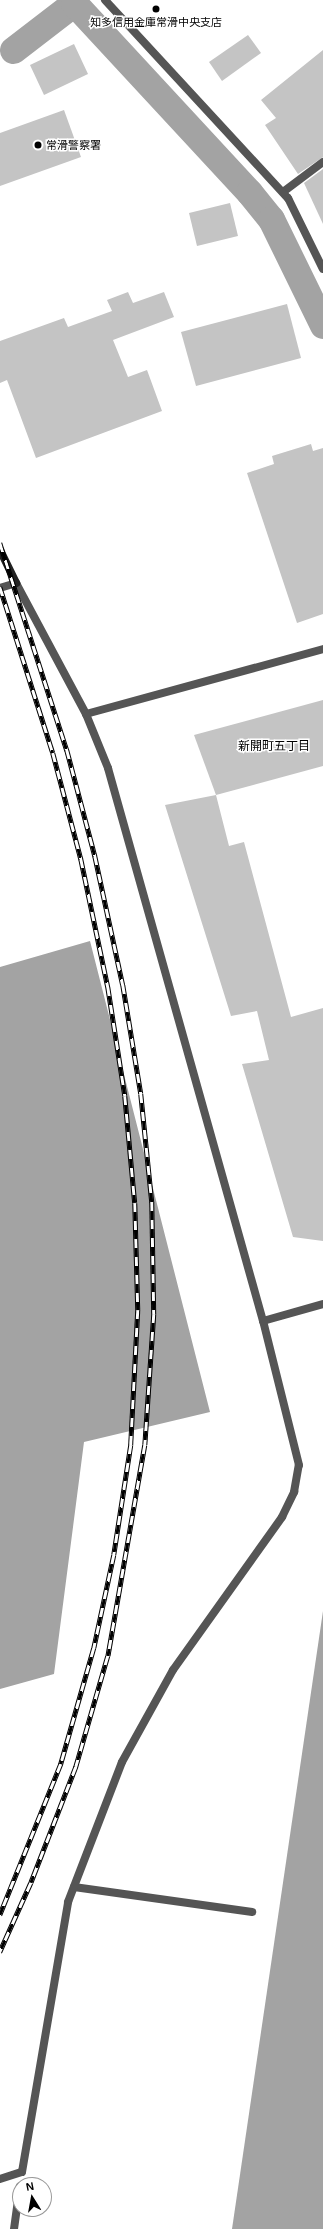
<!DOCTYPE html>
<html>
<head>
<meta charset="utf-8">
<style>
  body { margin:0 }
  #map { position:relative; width:323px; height:2229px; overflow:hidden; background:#fff; font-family:Arial,"Noto Sans JP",sans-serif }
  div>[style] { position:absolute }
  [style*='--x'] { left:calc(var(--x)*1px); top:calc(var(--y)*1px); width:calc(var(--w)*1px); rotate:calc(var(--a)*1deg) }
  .water>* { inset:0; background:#a3a3a3 }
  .canal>* { height:27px; margin:-13.5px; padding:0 13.5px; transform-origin:13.5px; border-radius:13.5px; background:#a3a3a3 }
  .building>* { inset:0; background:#c4c4c4 }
  .service>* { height:8px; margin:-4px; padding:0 4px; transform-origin:4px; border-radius:4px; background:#555 }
  .minor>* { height:8px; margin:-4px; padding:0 4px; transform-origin:4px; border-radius:4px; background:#555 }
  .tertiary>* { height:8px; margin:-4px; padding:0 4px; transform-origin:4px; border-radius:4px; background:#555 }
  .secondary>* { height:8px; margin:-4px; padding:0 4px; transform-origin:4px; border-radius:4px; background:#222 }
  .rail>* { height:4.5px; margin-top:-2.25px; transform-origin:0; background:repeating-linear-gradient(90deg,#fff 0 9px,#000 0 18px); box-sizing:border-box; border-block:1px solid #000 }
  .dots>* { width:11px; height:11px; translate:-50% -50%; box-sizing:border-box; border:2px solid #fff; border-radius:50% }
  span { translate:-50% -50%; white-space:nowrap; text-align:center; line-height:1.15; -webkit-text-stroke:3px #fff; paint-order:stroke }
  .poi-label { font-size:11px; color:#000 }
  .left { translate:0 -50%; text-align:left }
  .neighbourhood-label { font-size:12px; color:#000 }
  .north { position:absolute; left:12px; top:2177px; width:40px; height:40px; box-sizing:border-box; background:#fff; border:1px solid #999; border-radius:50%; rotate:349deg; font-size:11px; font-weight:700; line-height:16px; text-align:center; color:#000 }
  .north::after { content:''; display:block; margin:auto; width:14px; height:18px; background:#000; clip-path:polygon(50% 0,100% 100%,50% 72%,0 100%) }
</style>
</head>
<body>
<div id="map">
  <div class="water">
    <i style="clip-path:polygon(90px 941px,210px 1412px,84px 1442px,54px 1674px,0 1689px,0 967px)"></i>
    <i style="clip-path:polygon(323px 1611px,323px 2229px,232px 2229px)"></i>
  </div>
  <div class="canal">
    <i style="--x:13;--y:50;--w:77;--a:-37.6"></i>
    <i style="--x:74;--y:3;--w:258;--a:47.2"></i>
    <i style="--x:249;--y:192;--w:35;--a:51"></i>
    <i style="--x:271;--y:219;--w:118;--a:63.9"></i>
  </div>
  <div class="building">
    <i style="clip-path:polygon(248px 35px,261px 53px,222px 81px,209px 62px)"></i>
    <i style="clip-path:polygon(74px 44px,88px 74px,44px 95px,30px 65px)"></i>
    <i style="clip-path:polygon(323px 50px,323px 157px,298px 174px,265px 125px,276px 118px,261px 100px)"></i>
    <i style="clip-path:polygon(64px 110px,81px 157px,0 186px,0 133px)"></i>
    <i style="clip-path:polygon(323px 169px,323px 224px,304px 183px)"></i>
    <i style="clip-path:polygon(230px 203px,238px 236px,197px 246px,189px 213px)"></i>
    <i style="clip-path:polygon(128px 292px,133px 303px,164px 292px,174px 317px,113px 340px,128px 377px,147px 370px,162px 411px,36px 458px,7px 380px,0 383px,0 341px,64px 318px,68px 327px,112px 311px,107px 300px)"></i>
    <i style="clip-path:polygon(287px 304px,301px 358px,196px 386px,181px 332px)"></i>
    <i style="clip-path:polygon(311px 444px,313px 451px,323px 448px,323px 614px,297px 623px,247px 473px,274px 464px,272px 456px)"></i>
    <i style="clip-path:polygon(323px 700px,323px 766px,216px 795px,194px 735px)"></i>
    <i style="clip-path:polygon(216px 795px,229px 846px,244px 842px,291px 1017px,323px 1008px,323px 1241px,293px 1237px,242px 1064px,269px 1060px,257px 1011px,231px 1016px,165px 805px)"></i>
  </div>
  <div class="service">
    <i style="--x:283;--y:192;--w:50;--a:-36.9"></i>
    <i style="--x:74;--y:1887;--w:180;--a:8"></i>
    <i style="--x:14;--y:2229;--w:43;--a:-82.1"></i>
  </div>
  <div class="minor">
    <i style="--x:105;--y:0;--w:270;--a:47.3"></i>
    <i style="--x:288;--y:198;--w:79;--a:63.8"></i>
    <i style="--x:0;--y:588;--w:17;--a:-17"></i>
    <i style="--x:86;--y:714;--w:246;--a:-15.3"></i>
  </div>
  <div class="tertiary">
    <i style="--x:263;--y:1321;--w:62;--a:-15.8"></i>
    <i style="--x:0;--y:2179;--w:23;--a:-18"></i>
    <i style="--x:22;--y:2172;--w:274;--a:-80.3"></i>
    <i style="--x:68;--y:1902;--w:150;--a:-68.9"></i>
    <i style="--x:122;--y:1762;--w:105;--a:-61"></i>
    <i style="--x:173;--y:1670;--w:188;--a:-54.5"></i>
    <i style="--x:282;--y:1517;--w:28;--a:-64"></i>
    <i style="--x:294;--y:1492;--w:27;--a:-80"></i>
    <i style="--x:299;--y:1465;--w:148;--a:-104"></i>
    <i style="--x:263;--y:1321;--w:574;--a:-105.66"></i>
    <i style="--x:108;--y:768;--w:58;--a:-112.2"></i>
    <i style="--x:86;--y:714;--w:149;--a:-118.1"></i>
  </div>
  <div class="secondary">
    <i style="--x:0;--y:550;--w:37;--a:64"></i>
  </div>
  <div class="rail">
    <i style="--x:0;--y:543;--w:218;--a:72.1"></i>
    <i style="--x:67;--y:750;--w:110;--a:75.2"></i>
    <i style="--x:95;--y:856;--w:132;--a:77.8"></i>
    <i style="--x:123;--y:985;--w:110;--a:80.6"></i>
    <i style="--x:141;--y:1094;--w:109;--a:84.2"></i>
    <i style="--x:152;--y:1202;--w:112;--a:89"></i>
    <i style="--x:154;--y:1314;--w:131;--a:93.9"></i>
    <i style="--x:145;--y:1445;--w:214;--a:99.9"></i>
    <i style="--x:108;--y:1656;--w:116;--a:106.1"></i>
    <i style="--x:76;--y:1767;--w:124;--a:111.2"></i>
    <i style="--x:31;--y:1883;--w:76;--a:114.2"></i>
    <i style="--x:0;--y:587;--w:174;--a:72.3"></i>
    <i style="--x:53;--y:753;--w:110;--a:75.2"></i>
    <i style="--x:81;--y:859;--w:131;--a:78.1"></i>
    <i style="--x:108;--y:987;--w:110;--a:81.1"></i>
    <i style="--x:125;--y:1096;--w:107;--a:84.7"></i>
    <i style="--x:135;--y:1203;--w:107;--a:88.4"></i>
    <i style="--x:138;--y:1310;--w:135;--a:93"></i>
    <i style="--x:131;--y:1445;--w:111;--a:98.8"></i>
    <i style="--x:114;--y:1555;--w:95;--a:102.1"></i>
    <i style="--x:94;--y:1648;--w:121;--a:105.9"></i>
    <i style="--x:61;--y:1764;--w:163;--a:112"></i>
  </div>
  <div class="dots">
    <i style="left:156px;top:9px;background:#000"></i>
    <i style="left:38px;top:145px;background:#000"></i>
  </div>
  <div class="poi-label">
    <span style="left:156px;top:22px">知多信用金庫常滑中央支店</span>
    <span class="left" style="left:46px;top:145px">常滑警察署</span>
  </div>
  <div class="neighbourhood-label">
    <span style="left:274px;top:747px">新開町五丁目</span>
  </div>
  <div class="north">N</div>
</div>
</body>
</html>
